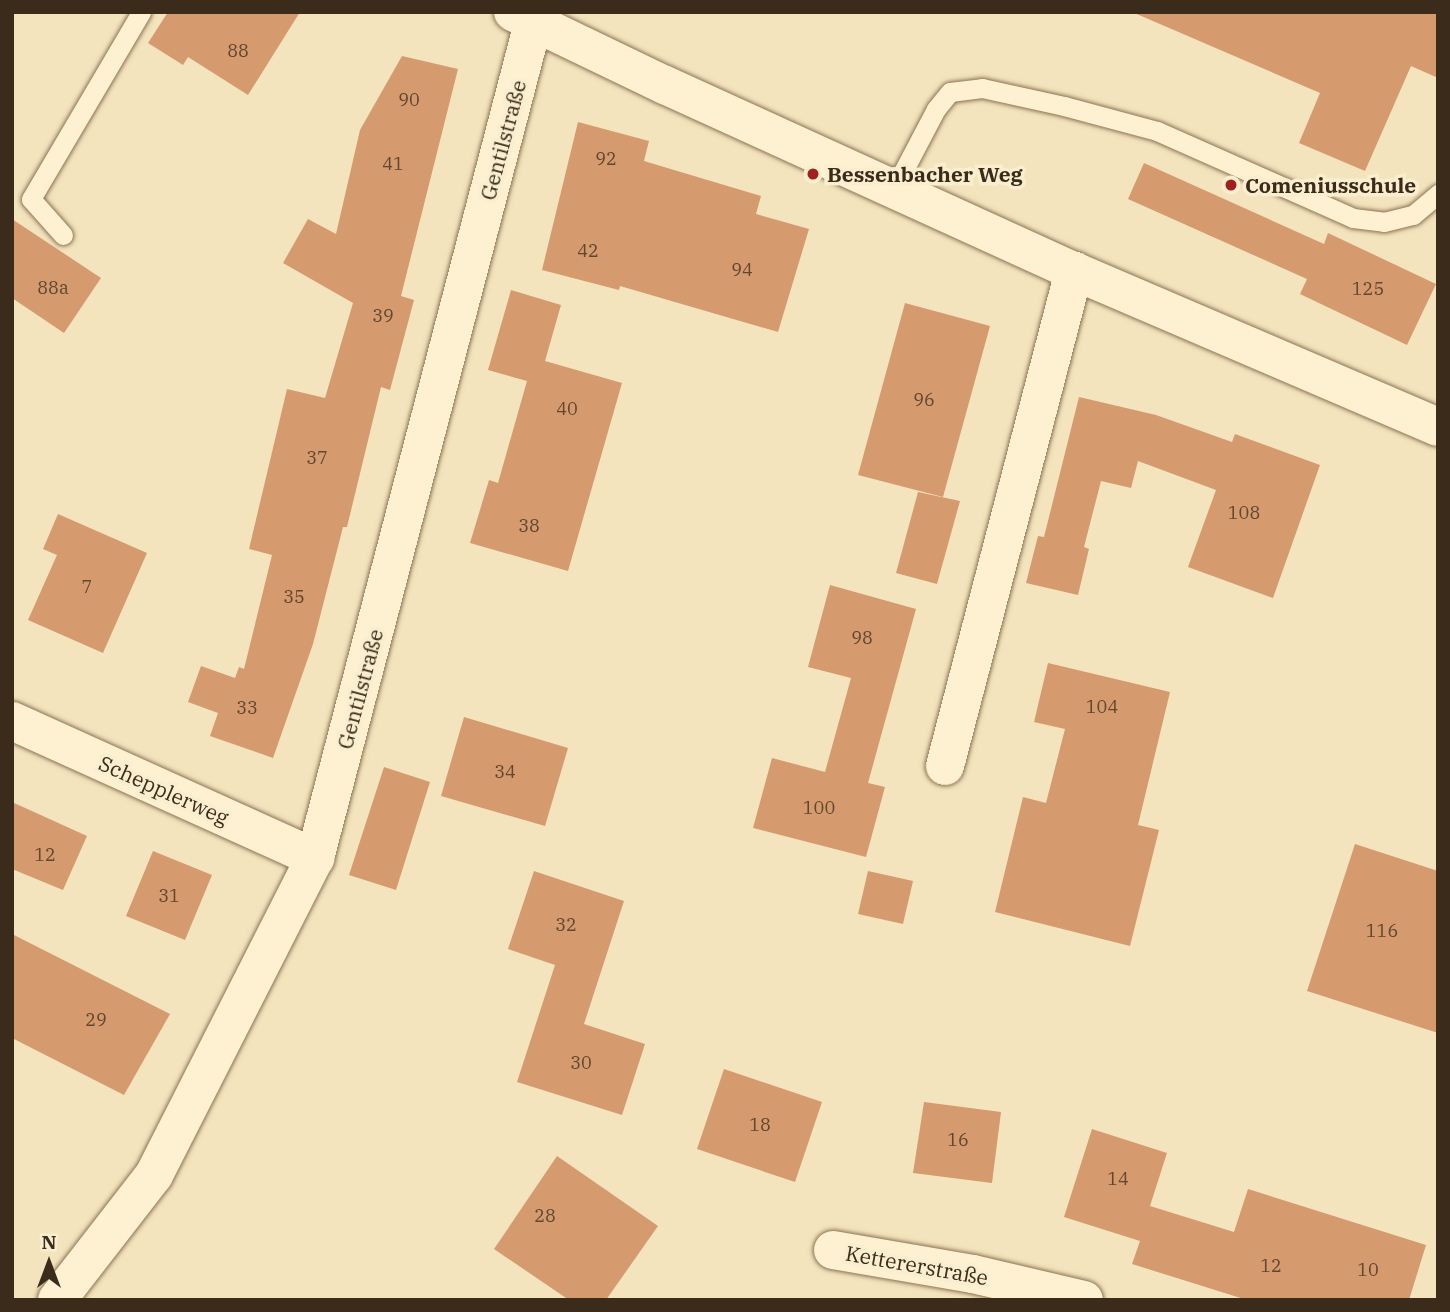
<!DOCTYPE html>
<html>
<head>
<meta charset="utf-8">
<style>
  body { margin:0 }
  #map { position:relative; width:1450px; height:1312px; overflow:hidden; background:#f3e4bd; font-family:"IBM Plex Serif",serif }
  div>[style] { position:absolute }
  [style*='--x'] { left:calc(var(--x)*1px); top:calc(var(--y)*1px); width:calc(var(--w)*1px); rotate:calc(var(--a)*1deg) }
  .building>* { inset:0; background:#d59b6f }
  .roads { filter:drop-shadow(0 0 2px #8d7354) drop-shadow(0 0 2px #8d7354) }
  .service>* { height:19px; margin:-9.5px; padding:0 9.5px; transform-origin:9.5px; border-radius:9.5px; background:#fdf1d2 }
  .minor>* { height:38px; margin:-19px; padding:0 19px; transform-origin:19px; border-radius:19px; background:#fdf1d2 }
  .dots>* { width:19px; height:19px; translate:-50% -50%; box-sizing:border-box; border:4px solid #f9eece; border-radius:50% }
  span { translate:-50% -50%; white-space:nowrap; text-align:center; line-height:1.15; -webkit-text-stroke:7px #f9eece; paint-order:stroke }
  .number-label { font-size:18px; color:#614730 }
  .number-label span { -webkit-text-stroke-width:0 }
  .street-label { font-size:21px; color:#3a2b1b }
  .poi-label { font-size:21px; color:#3a2b1b; font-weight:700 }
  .left { translate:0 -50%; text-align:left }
  .frame { position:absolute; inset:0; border:14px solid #3a2b1b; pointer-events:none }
  .north { position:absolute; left:14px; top:1228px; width:70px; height:70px; -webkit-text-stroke:5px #f9eece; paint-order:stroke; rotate:0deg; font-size:19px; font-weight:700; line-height:28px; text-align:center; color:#3a2b1b }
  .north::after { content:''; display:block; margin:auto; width:24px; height:32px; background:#3a2b1b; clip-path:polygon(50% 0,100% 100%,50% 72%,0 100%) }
</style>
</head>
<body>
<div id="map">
  <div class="building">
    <i style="clip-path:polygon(168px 12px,300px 12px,248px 95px,188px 57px,183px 65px,148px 43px)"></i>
    <i style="clip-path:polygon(1132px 12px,1438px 12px,1438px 78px,1411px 66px,1365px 171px,1299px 143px,1320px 93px)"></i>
    <i style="clip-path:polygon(402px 56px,458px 69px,401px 296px,414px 300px,390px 390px,381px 387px,347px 527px,343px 527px,313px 644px,273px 758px,210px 736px,218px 713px,188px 702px,201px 666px,235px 678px,239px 667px,244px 669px,272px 555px,249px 549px,287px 389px,325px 398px,353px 303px,283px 263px,308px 219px,336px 234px,360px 130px)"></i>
    <i style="clip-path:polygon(578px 122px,649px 141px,644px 161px,761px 196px,756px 214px,809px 229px,778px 332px,620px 286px,619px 290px,542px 270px)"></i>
    <i style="clip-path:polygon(1144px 163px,1324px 244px,1328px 233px,1436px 284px,1407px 345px,1300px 294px,1307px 279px,1128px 199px)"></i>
    <i style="clip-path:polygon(12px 219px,101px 278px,64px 333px,12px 298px)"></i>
    <i style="clip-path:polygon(511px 290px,561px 305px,545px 361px,622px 383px,568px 571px,470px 543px,489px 480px,498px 483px,527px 381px,488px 370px)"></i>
    <i style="clip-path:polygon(905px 303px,990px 326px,943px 497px,858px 475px)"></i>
    <i style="clip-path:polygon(1079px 397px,1156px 415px,1232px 442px,1235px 434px,1320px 465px,1273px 598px,1188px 567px,1216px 490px,1138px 461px,1131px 488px,1101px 481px,1084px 547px,1089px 549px,1078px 595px,1026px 583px,1038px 536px,1044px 537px)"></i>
    <i style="clip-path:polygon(918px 492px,960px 501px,937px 584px,896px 573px)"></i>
    <i style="clip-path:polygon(58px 514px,147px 553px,103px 653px,28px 620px,57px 555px,43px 549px)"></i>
    <i style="clip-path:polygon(830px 585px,916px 609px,868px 783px,885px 787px,866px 857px,753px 828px,772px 758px,825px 772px,851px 678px,808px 667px)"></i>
    <i style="clip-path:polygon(1048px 663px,1170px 692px,1138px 825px,1159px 830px,1130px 946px,995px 912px,1023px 797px,1046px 803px,1065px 729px,1034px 722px)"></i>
    <i style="clip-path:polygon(464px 717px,568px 748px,545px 826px,441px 796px)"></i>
    <i style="clip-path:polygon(384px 767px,430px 782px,396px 890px,349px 875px)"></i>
    <i style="clip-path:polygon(12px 802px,87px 836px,63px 890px,12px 869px)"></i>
    <i style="clip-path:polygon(1355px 844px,1438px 871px,1438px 1033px,1307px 991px)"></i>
    <i style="clip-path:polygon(153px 851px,212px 875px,185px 940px,126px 916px)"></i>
    <i style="clip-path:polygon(534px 871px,624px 901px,584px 1024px,645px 1044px,622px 1115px,517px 1082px,555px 965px,508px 949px)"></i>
    <i style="clip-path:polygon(868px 871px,913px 881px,903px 924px,858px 914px)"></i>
    <i style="clip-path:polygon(12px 934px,170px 1014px,124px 1095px,12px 1038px)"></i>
    <i style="clip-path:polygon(724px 1069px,822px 1102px,795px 1182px,697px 1149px)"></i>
    <i style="clip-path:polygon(924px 1102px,1001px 1112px,992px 1183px,913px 1173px)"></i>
    <i style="clip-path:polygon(1092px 1129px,1167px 1153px,1150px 1206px,1234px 1232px,1248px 1189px,1426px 1245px,1409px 1300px,1247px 1300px,1132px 1264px,1140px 1241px,1064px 1217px)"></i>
    <i style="clip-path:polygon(557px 1156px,658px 1226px,606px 1300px,569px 1300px,494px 1249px)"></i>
  </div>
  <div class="roads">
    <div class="service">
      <i style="--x:895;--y:187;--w:88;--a:-62.3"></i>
      <i style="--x:936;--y:109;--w:22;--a:-51"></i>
      <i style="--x:950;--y:92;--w:32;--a:-7"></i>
      <i style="--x:982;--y:88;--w:84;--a:12.4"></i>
      <i style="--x:1064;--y:106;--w:96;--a:15"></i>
      <i style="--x:1157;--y:131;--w:214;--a:23.9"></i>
      <i style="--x:1353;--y:218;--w:31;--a:7"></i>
      <i style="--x:1384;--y:222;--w:30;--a:-14"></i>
      <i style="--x:1413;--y:215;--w:33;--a:-40"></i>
      <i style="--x:63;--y:235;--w:48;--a:-131.6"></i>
      <i style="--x:31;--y:199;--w:217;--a:-59.5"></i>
    </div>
    <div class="minor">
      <i style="--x:513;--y:12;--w:169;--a:25.7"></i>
      <i style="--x:665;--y:85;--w:449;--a:24.5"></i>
      <i style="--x:1074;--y:271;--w:396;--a:23.2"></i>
      <i style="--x:12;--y:721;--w:333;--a:24.3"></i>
      <i style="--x:945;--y:766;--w:512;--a:-75.39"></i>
      <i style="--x:833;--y:1250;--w:142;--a:9.7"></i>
      <i style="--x:973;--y:1274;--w:114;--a:13.2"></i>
      <i style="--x:57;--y:1300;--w:158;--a:-52.2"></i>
      <i style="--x:154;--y:1175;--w:356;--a:-63.1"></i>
      <i style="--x:315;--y:858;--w:874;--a:-75.36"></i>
    </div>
  </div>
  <div class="dots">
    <i style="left:813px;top:174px;background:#a31f1d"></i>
    <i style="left:1231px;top:185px;background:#a31f1d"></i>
  </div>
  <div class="number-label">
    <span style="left:238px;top:51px">88</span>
    <span style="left:409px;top:100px">90</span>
    <span style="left:606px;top:159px">92</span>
    <span style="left:393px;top:164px">41</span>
    <span style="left:588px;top:251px">42</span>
    <span style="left:742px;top:270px">94</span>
    <span style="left:53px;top:288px">88a</span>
    <span style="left:1368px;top:289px">125</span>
    <span style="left:383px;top:316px">39</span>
    <span style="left:924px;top:400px">96</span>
    <span style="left:567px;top:409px">40</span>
    <span style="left:317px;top:458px">37</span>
    <span style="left:1244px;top:513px">108</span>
    <span style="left:529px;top:526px">38</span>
    <span style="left:87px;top:587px">7</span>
    <span style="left:294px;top:597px">35</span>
    <span style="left:862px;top:638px">98</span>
    <span style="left:1102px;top:707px">104</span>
    <span style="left:247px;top:708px">33</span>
    <span style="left:505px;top:772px">34</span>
    <span style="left:819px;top:808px">100</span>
    <span style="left:45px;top:855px">12</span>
    <span style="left:169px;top:896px">31</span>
    <span style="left:566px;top:925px">32</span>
    <span style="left:1382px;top:931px">116</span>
    <span style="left:96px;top:1020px">29</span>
    <span style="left:581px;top:1063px">30</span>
    <span style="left:760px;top:1125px">18</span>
    <span style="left:958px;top:1140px">16</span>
    <span style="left:1118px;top:1179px">14</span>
    <span style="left:545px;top:1216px">28</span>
    <span style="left:1271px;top:1266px">12</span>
    <span style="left:1368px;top:1270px">10</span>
  </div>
  <div class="street-label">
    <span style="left:503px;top:140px;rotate:-75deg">Gentilstraße</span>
    <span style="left:360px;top:689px;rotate:-75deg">Gentilstraße</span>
    <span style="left:164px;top:790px;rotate:24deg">Schepplerweg</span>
    <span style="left:917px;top:1265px;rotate:10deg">Kettererstraße</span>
  </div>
  <div class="poi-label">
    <span class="left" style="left:827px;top:174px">Bessenbacher Weg</span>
    <span class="left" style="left:1245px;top:185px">Comeniusschule</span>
  </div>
  <div class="frame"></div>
  <div class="north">N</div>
</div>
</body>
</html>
